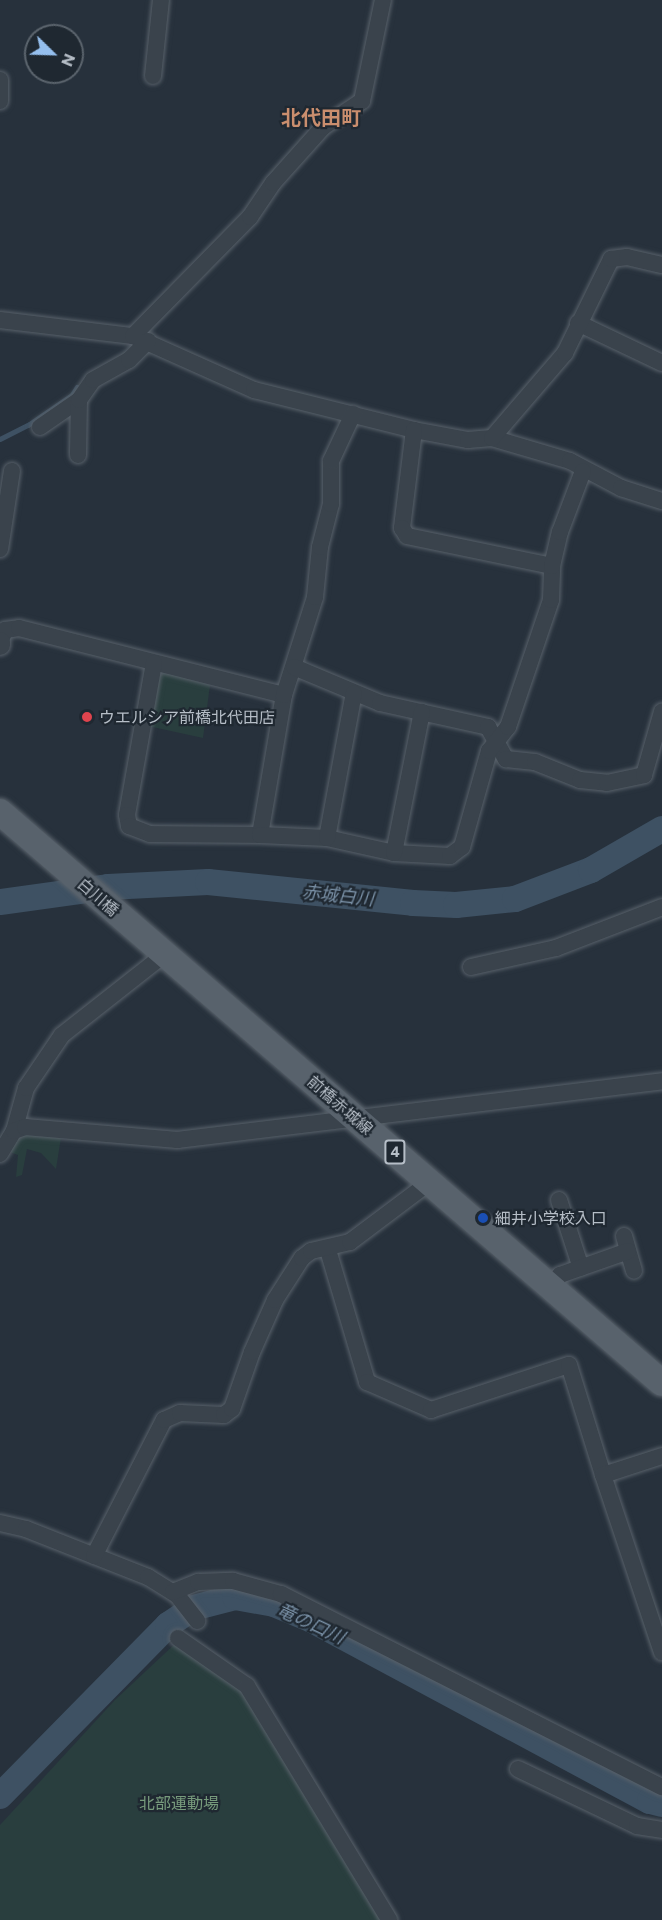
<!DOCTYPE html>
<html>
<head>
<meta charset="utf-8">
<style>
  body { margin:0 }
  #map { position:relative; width:662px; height:1920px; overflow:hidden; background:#27313c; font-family:Commissioner,"Noto Sans JP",sans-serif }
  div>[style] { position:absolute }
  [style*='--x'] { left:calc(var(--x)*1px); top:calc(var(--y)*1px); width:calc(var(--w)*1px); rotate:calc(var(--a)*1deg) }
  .green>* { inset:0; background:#293e3e }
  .stream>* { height:4.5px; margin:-2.25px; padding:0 2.25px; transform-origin:2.25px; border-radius:2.25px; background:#3e5163 }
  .river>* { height:26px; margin:-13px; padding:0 13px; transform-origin:13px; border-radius:13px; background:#3e5163 }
  .roads { filter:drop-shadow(0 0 2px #58616a) drop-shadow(0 0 2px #58616a) }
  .minor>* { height:16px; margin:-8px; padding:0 8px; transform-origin:8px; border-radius:8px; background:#3a434c }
  .tertiary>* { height:20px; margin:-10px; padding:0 10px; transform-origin:10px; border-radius:10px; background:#3a434c }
  .primary>* { height:26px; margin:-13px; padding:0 13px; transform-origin:13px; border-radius:13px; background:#58626c }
  .dots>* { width:16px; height:16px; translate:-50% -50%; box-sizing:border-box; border:3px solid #1f2831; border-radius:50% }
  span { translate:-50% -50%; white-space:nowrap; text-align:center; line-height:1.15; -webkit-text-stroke:4.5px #1f2831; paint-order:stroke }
  .shield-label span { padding:2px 4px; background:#1f2831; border:2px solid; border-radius:4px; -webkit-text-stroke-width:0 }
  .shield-label { font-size:15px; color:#b6bec7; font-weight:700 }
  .poi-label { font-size:16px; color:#b6bec7 }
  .left { translate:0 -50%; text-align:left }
  .street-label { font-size:16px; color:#b6bec7 }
  .park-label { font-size:16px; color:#779b7c }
  .water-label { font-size:18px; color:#7a91a7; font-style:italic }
  .quarter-label { font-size:20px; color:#ca8e6e; font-weight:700 }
  .north { position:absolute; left:24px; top:24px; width:60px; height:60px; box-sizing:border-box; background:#1f2831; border:2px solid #5b646d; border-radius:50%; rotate:113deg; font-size:16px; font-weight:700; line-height:24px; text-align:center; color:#b6bec7 }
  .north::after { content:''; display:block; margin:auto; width:21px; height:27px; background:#95bfee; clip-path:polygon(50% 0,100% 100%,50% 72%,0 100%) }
</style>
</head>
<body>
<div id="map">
  <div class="green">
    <i style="clip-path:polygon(165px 672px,210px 685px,203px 738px,148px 726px,160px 675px)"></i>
    <i style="clip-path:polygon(62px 1131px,56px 1169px,41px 1153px,27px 1149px,22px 1175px,16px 1177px,18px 1155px,7px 1151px,21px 1135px)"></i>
    <i style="clip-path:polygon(178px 1641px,245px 1687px,385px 1920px,0 1920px,0 1825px,115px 1700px)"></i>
  </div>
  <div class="stream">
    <i style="--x:0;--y:439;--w:31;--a:-27"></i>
    <i style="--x:28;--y:425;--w:53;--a:-34.3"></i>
    <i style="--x:72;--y:395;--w:9;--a:-58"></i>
  </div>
  <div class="river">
    <i style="--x:0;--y:902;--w:109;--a:-7.9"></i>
    <i style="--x:108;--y:887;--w:100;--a:-2.9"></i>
    <i style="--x:208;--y:882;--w:206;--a:5.8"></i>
    <i style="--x:413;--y:903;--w:43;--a:2.7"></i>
    <i style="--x:456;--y:905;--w:59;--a:-5.8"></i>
    <i style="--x:515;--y:899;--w:81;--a:-20.9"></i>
    <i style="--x:591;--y:870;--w:82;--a:-30"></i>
    <i style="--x:0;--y:1796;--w:240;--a:-45.5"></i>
    <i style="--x:168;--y:1625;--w:30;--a:-34"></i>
    <i style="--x:193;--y:1608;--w:43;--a:-14.7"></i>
    <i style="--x:235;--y:1597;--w:40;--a:10"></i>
    <i style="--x:274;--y:1604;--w:41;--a:22.8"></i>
    <i style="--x:312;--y:1620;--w:383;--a:28.2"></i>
    <i style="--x:650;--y:1801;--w:12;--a:14"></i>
  </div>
  <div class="roads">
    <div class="minor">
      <i style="--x:153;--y:76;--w:76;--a:-84"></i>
      <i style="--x:0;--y:80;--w:21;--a:90"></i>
      <i style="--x:0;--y:320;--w:134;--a:6.9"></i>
      <i style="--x:133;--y:336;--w:133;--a:24.1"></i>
      <i style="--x:254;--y:390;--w:165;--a:14"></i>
      <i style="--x:414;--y:430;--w:55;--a:10.5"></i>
      <i style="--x:468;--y:440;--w:24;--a:-5"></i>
      <i style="--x:492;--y:438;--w:81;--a:16.4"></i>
      <i style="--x:570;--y:461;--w:58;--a:27.9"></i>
      <i style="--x:621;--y:488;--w:43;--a:17.6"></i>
      <i style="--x:578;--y:323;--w:93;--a:25.5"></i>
      <i style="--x:133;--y:336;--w:167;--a:-45.5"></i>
      <i style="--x:250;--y:217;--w:41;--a:-55.9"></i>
      <i style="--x:273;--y:183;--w:75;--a:-48.2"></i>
      <i style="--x:323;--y:127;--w:47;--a:-33.7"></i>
      <i style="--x:362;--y:101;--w:103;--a:-78.3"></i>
      <i style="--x:40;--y:427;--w:47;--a:-34.7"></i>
      <i style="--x:414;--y:430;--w:99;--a:97"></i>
      <i style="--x:402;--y:528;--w:9;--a:58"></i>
      <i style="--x:407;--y:536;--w:148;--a:11.7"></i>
      <i style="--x:492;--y:438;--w:112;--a:-49.3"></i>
      <i style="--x:565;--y:353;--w:105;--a:-63.9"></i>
      <i style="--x:611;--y:259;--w:16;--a:-7"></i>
      <i style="--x:627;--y:257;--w:36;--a:13"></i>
      <i style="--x:78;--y:455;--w:55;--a:-89"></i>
      <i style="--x:79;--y:400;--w:24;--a:-55"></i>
      <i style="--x:93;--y:380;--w:41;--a:-29.1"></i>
      <i style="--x:129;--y:360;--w:27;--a:-45"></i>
      <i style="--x:0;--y:549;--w:79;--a:-81.3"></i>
      <i style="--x:0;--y:642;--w:13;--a:-67"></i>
      <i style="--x:5;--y:630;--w:14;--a:-8"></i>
      <i style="--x:19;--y:628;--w:273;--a:14.2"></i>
      <i style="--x:154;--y:663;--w:154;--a:100.1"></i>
      <i style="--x:127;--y:815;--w:11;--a:80"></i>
      <i style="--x:129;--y:826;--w:22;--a:21"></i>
      <i style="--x:150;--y:834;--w:110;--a:0.5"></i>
      <i style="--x:260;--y:835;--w:142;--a:-80.3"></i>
      <i style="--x:284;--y:695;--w:103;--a:-72.4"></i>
      <i style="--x:315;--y:597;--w:50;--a:-84.3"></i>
      <i style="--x:320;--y:547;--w:44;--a:-75.7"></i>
      <i style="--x:331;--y:504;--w:43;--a:-90"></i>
      <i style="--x:331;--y:461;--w:52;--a:-64.9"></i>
      <i style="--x:294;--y:667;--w:93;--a:22.7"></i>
      <i style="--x:380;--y:703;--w:111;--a:12.5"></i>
      <i style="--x:488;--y:727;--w:37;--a:61"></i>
      <i style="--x:506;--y:759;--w:29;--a:6"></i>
      <i style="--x:535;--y:762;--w:48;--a:21.8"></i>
      <i style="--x:580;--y:780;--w:27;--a:6"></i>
      <i style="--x:607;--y:783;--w:38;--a:-12"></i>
      <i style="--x:644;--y:775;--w:66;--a:-74.1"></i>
      <i style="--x:260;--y:835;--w:67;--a:2.6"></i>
      <i style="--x:327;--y:838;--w:69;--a:12.6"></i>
      <i style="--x:394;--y:853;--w:56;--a:3.1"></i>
      <i style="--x:450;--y:856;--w:15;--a:-37"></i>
      <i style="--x:462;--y:847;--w:100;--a:-74.3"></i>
      <i style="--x:489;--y:751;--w:31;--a:-52"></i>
      <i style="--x:508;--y:727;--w:134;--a:-71.3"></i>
      <i style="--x:551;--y:600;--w:34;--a:-88"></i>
      <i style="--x:552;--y:566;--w:35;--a:-77"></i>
      <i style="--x:560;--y:532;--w:65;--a:-69.3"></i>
      <i style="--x:327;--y:838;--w:147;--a:-79.5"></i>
      <i style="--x:394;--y:853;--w:144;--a:-78.8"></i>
      <i style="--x:471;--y:967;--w:87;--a:-12.6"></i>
      <i style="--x:556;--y:948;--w:114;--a:-21.1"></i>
      <i style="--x:14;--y:1131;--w:45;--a:-74.4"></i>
      <i style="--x:26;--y:1088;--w:64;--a:-55.8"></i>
      <i style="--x:62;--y:1035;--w:131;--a:-38.2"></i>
      <i style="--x:0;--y:1154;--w:27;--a:-59"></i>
      <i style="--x:14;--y:1131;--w:12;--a:-20"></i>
      <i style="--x:25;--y:1127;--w:153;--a:4.9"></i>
      <i style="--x:177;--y:1140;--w:489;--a:-6.9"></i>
      <i style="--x:559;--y:1200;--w:71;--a:72.1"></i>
      <i style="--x:624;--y:1236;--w:36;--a:74"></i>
      <i style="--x:328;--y:1250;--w:138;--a:73.5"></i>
      <i style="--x:367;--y:1382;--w:70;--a:23.6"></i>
      <i style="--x:431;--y:1410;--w:145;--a:-18.1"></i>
      <i style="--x:569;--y:1365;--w:115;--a:72.8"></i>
      <i style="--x:551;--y:1287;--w:15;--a:-53"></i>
      <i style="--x:560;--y:1275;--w:72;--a:-19.4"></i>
      <i style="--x:662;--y:1456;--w:62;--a:162.1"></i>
      <i style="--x:603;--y:1475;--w:187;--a:71.6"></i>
      <i style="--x:0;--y:1523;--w:27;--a:13"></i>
      <i style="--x:26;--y:1529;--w:131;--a:21.5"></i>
      <i style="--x:148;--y:1577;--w:34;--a:32"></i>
      <i style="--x:177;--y:1595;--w:33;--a:52"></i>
      <i style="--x:94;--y:1556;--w:153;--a:-62.8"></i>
      <i style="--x:164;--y:1420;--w:17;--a:-24"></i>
      <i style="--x:180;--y:1413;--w:44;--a:2.6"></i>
      <i style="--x:224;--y:1415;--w:10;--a:-37"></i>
      <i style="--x:232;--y:1409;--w:60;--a:-70.7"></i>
      <i style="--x:252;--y:1352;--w:57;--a:-66.1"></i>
      <i style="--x:275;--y:1300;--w:50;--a:-57.3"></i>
      <i style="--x:302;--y:1258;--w:11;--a:-38"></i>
      <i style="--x:311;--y:1251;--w:40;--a:-13"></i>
      <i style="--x:350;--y:1242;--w:100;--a:-36.9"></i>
      <i style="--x:173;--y:1592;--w:27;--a:-22"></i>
      <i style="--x:198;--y:1582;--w:35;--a:-2"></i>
      <i style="--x:233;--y:1581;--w:50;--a:15.2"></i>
      <i style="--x:281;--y:1594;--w:427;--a:26.9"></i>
      <i style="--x:178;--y:1638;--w:84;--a:34.8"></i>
      <i style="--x:247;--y:1686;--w:274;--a:58.7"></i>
      <i style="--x:518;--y:1769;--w:132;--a:25.6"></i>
      <i style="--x:637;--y:1826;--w:25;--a:9"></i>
    </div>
    <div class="tertiary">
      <i style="--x:0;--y:645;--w:3;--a:-90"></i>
    </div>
    <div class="primary">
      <i style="--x:0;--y:812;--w:874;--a:40.78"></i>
    </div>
  </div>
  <div class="dots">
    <i style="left:87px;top:717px;background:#e0444e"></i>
    <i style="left:483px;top:1218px;background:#1a4fb4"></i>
  </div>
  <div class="shield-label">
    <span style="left:395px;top:1152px">4</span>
  </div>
  <div class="poi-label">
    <span class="left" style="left:99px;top:717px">ウエルシア前橋北代田店</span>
    <span class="left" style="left:495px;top:1218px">細井小学校入口</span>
  </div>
  <div class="street-label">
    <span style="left:98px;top:897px;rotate:41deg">白川橋</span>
    <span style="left:340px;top:1105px;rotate:41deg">前橋赤城線</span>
  </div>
  <div class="park-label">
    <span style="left:179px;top:1803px">北部運動場</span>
  </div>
  <div class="water-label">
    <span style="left:338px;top:895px;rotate:6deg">赤城白川</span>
    <span style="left:311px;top:1623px;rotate:25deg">竜の口川</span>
  </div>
  <div class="quarter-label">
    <span style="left:321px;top:117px">北代田町</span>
  </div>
  <div class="north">N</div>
</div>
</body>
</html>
